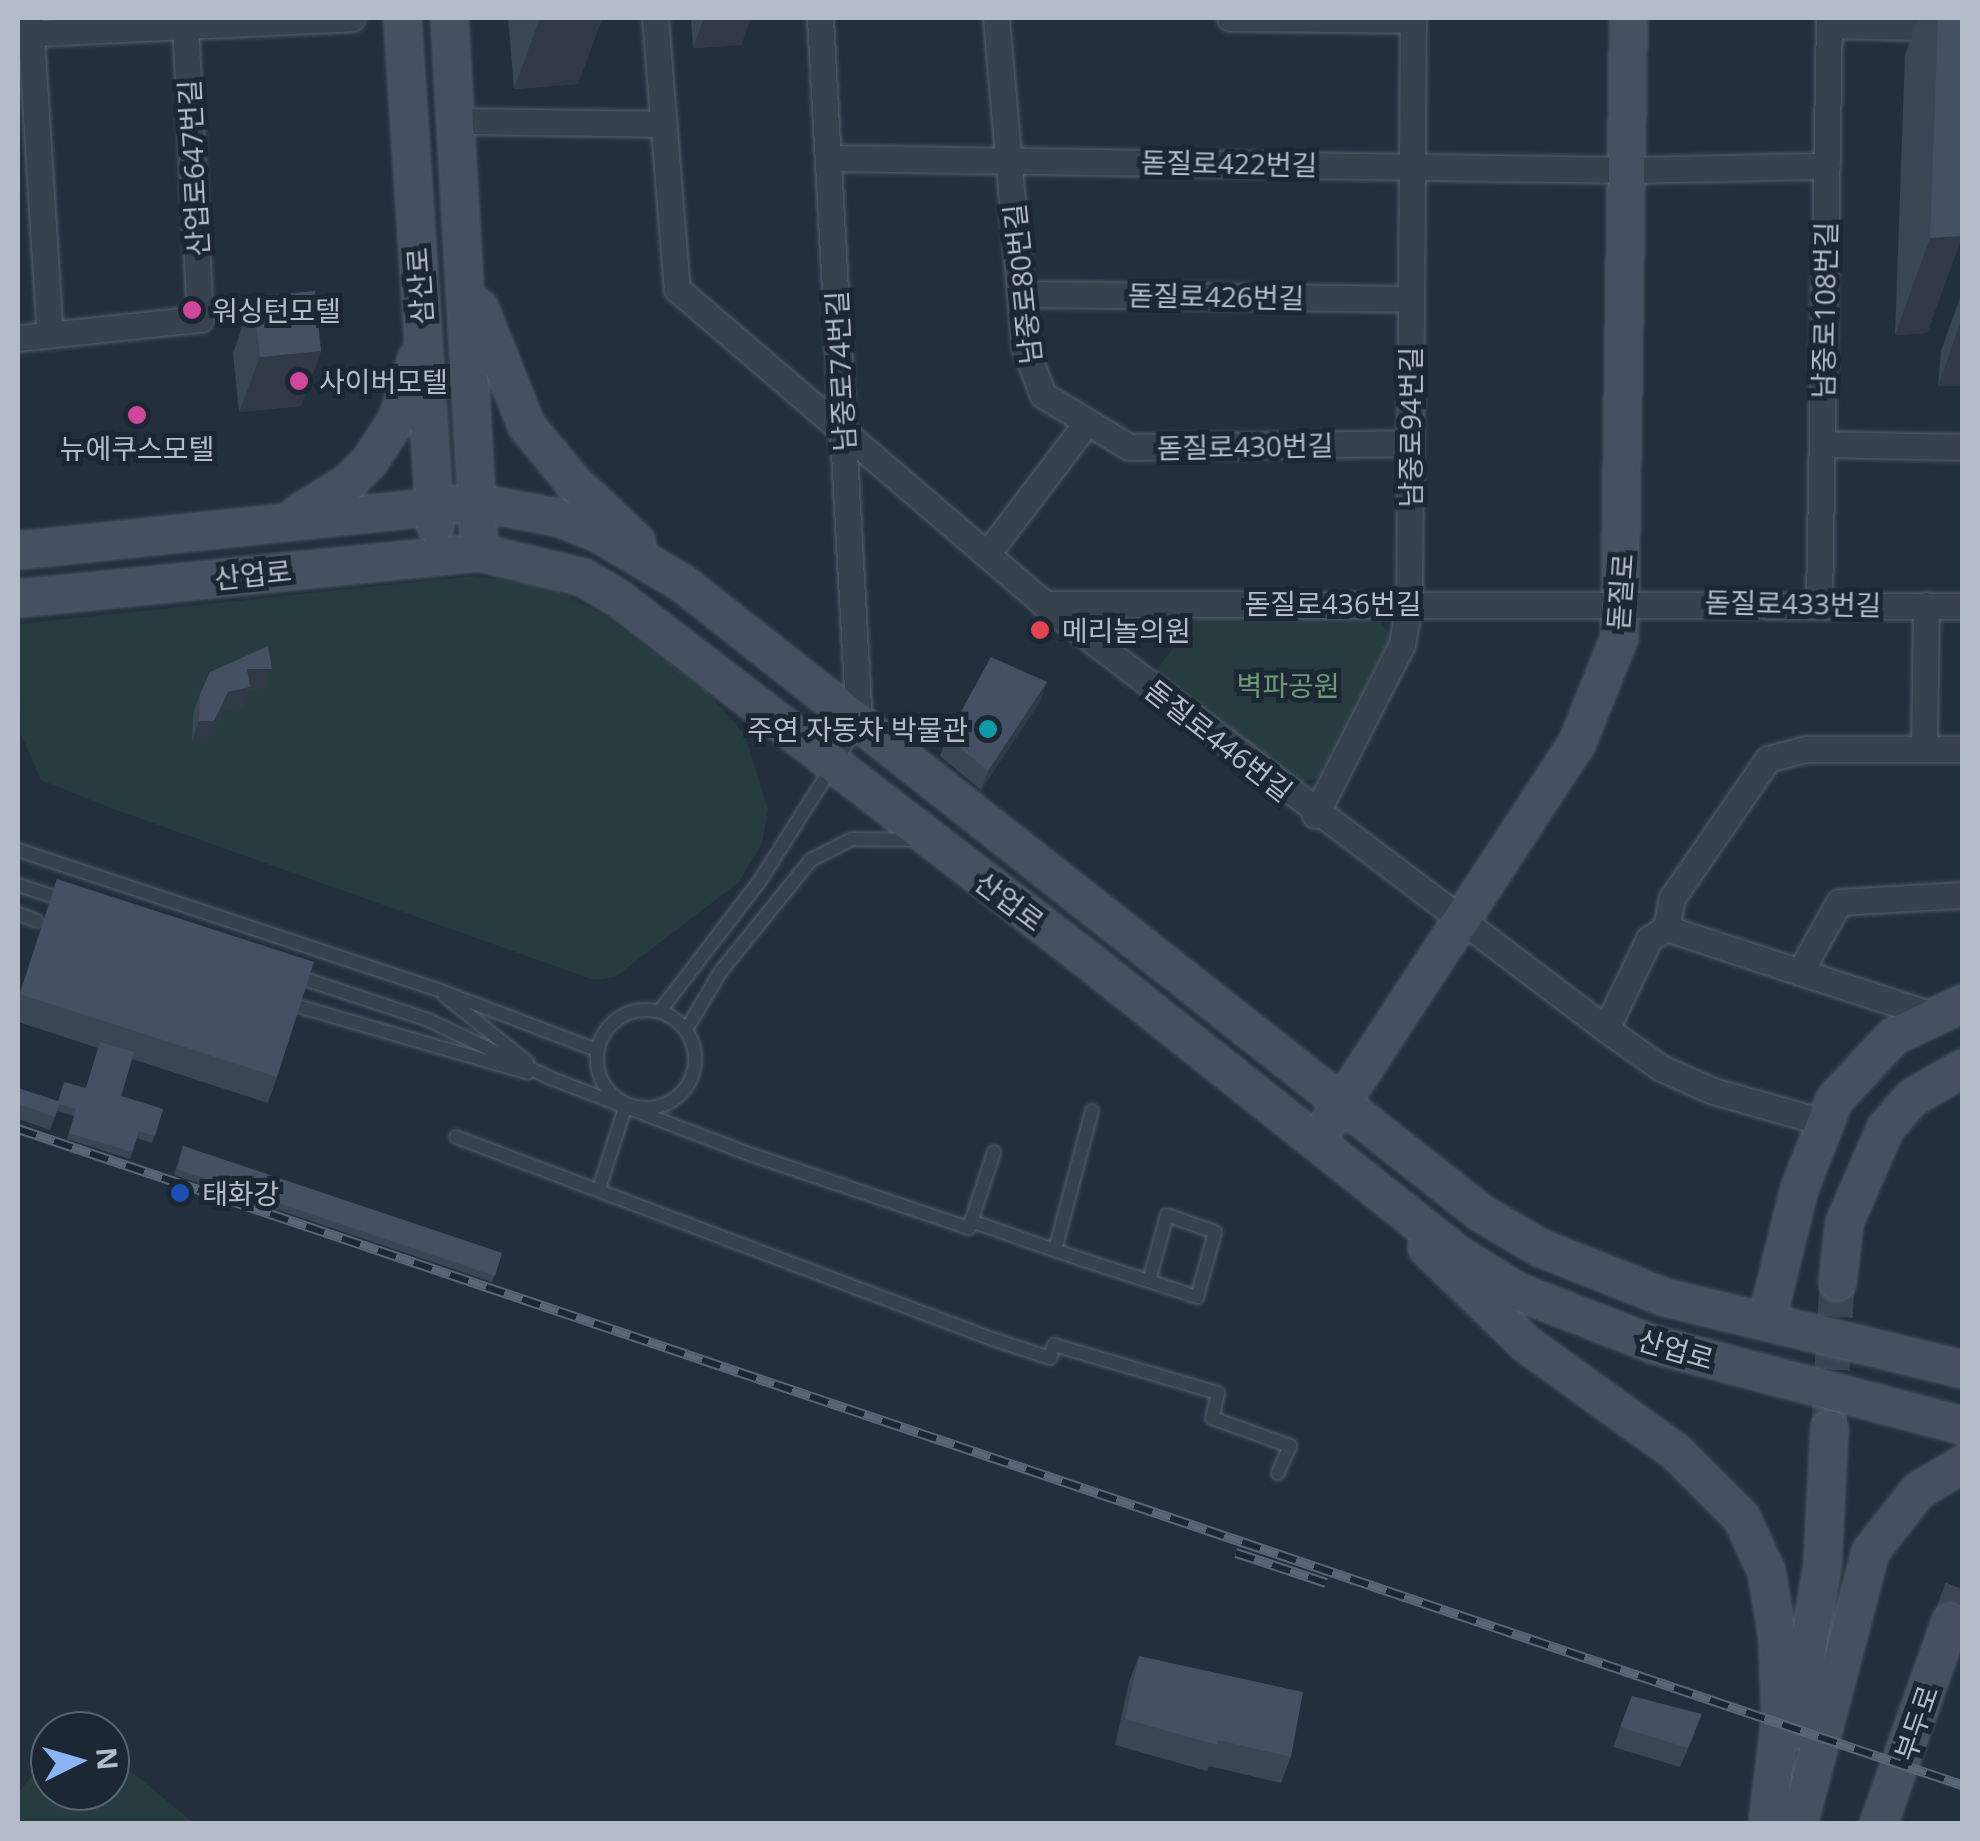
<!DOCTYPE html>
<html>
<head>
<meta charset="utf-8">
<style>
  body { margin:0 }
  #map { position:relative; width:1980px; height:1841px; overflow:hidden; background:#242f3e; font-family:"Open Sans","Noto Sans KR",sans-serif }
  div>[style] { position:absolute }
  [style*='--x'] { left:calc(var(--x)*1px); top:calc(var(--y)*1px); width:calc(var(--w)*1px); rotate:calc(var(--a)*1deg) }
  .green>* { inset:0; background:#263c3f }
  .secondary-tunnel>* { height:35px; margin-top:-17.5px; transform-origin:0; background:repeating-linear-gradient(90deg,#3a4453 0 35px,transparent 0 53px) }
  .roads { filter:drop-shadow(0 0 2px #565f6c) drop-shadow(0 0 2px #565f6c) }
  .lane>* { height:12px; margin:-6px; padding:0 6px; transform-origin:6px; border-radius:6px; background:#38414e }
  .lane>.ring { margin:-6px; padding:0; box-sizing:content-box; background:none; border:12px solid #38414e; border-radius:50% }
  .street>* { height:25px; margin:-12.5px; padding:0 12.5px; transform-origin:12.5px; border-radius:12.5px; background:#38414e }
  .secondary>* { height:35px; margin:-17.5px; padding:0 17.5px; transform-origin:17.5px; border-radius:17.5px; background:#465061 }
  .rail>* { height:10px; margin-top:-5px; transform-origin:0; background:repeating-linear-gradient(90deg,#1d2633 0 19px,#5a6575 0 38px); box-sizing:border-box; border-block:2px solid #5a6575 }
  .wall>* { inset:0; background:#3b4654 }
  .shaded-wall>* { inset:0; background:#303945 }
  .building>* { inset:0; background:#455162 }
  .dots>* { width:28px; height:28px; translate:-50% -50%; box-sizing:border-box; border:5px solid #1d2633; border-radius:50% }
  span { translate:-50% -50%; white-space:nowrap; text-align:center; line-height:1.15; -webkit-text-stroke:10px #1d2633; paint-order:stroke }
  .street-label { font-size:28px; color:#b4bcc9 }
  .poi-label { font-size:28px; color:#b4bcc9 }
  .left { translate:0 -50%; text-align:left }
  .right { translate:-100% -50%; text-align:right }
  .park-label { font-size:28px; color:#6b9a76 }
  .frame { position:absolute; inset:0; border:20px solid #b4bcc9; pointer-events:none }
  .north { position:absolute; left:30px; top:1711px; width:100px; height:100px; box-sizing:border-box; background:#1d2633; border:2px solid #59626f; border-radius:50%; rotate:85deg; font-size:28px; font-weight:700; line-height:40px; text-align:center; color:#b4bcc9 }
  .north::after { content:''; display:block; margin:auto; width:35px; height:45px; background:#8ab4f8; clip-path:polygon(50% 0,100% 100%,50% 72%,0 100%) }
</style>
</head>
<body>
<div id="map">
  <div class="green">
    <i style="clip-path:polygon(473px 576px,544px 585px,604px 615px,706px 691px,745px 735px,768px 810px,762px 843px,739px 882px,615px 977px,594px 980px,111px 808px,41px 780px,21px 734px,18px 624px)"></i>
    <i style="clip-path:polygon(1303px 616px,1379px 620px,1391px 636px,1317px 778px,1302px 783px,1155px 671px,1198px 617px)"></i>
    <i style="clip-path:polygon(50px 1751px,50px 1791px,110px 1791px,110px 1754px,194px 1823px,18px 1823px,18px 1794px)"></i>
  </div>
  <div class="secondary-tunnel">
    <i style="--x:1829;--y:1422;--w:140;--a:-86.7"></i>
    <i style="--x:1950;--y:1621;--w:35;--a:-70"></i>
  </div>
  <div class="roads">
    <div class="lane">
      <i style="--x:18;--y:850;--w:441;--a:18.4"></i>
      <i style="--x:436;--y:989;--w:172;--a:20.8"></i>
      <i style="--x:18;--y:885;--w:52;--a:18.1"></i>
      <i style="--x:18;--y:914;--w:20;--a:20"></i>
      <i style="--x:295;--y:976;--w:138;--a:18.2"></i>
      <i style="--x:426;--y:1019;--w:137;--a:25.4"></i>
      <i style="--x:550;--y:1078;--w:210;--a:20.9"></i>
      <i style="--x:746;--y:1153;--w:235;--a:18.6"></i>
      <i style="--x:969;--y:1228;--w:80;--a:-71.8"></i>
      <i style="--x:445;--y:996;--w:105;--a:38.8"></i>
      <i style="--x:301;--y:1007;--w:236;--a:16.2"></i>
      <i class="ring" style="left:597px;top:1010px;width:86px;height:86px"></i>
      <i style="--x:660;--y:1011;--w:163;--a:-52.5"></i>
      <i style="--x:759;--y:882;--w:185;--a:-57.6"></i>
      <i style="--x:686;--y:1030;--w:69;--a:-59.3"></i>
      <i style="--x:721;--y:971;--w:143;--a:-51"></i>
      <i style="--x:811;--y:860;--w:46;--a:-27.1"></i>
      <i style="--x:852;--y:839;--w:64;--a:0.9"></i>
      <i style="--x:456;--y:1137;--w:576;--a:20.64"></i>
      <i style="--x:995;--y:1340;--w:58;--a:18.1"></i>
      <i style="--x:1050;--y:1358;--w:14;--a:-73"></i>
      <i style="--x:1054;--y:1345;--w:171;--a:16.3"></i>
      <i style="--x:1218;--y:1393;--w:26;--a:103"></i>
      <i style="--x:1212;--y:1418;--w:83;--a:19.7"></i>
      <i style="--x:1290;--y:1446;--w:30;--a:114"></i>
      <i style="--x:599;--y:1189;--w:88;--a:-72.2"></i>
      <i style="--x:971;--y:1221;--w:119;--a:19.2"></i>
      <i style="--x:1083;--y:1260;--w:69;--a:17.7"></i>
      <i style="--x:1149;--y:1281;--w:51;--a:18.4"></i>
      <i style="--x:1197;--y:1297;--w:67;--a:-74.5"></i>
      <i style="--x:1215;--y:1232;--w:51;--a:-160.5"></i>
      <i style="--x:1167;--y:1215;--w:68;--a:105.3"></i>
      <i style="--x:1055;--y:1250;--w:144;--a:-75.1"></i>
    </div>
    <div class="street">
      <i style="--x:655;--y:18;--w:272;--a:85.4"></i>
      <i style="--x:677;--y:289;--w:484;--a:40.6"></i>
      <i style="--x:1044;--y:604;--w:705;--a:37.1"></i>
      <i style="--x:1606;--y:1029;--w:100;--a:-64.5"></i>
      <i style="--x:1649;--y:939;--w:20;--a:-33"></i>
      <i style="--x:1666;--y:928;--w:141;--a:18.2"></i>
      <i style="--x:1800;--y:972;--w:80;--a:-60.9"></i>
      <i style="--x:1839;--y:902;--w:123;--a:-3.3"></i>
      <i style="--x:820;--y:18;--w:707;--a:86.84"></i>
      <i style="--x:996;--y:18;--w:331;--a:85"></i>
      <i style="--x:1025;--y:348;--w:50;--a:69"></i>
      <i style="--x:1043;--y:395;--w:100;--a:31.2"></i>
      <i style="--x:1129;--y:447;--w:281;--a:-0.8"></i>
      <i style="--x:1230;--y:18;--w:183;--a:0.6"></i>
      <i style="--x:30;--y:20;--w:315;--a:86.4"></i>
      <i style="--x:1829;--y:25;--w:133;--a:1.3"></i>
      <i style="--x:18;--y:34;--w:334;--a:-2.7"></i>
      <i style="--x:456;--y:121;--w:206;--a:0.8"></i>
      <i style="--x:830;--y:158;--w:799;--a:0.86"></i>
      <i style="--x:1629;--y:170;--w:198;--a:-1.2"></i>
      <i style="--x:1021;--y:294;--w:390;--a:0.7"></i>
      <i style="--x:18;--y:338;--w:183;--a:-6"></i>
      <i style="--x:200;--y:319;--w:301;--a:-92.9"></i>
      <i style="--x:1822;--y:444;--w:140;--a:1.2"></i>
      <i style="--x:987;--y:554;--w:162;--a:-52.8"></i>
      <i style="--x:1819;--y:602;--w:584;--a:-89.02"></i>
      <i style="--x:1044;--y:604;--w:918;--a:0.12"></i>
      <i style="--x:1924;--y:749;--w:144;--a:-89.2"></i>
      <i style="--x:1315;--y:815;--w:192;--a:-63"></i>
      <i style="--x:1402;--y:644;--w:42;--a:-80.3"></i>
      <i style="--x:1409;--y:603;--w:585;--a:-89.61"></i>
      <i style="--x:1666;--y:928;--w:31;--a:-79"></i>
      <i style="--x:1672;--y:898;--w:169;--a:-55.4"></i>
      <i style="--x:1768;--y:759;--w:39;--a:-15"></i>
      <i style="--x:1806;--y:749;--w:156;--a:0"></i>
      <i style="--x:1800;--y:972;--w:139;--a:18"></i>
      <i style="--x:1606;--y:1029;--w:67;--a:35.3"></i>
      <i style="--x:1661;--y:1068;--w:57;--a:23.9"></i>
      <i style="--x:1713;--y:1091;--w:114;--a:15.7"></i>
    </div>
    <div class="secondary">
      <i style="--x:402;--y:18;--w:508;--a:86.28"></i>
      <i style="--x:449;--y:18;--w:535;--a:86.78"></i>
      <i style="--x:479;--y:307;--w:127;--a:68.3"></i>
      <i style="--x:526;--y:425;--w:72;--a:50.6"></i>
      <i style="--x:572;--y:481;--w:88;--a:43.2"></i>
      <i style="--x:298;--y:513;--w:59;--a:-31.8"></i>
      <i style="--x:348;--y:482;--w:30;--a:-45"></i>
      <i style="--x:369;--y:461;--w:51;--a:-56.9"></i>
      <i style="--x:397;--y:418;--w:63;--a:-72.4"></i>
      <i style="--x:18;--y:550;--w:461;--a:-6"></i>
      <i style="--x:476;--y:502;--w:83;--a:10.4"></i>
      <i style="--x:558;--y:517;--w:43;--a:21.8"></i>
      <i style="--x:598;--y:533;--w:96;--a:30.6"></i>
      <i style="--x:681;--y:582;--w:1019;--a:38.26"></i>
      <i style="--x:1481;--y:1213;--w:69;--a:30.3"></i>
      <i style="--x:1541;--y:1248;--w:133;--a:21.6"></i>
      <i style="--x:1665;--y:1297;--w:306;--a:13.6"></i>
      <i style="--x:18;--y:598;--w:463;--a:-5.7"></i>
      <i style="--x:479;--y:552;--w:107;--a:13.5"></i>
      <i style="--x:583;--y:577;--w:41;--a:31"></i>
      <i style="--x:618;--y:598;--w:582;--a:37.6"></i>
      <i style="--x:1079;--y:953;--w:478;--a:38.5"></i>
      <i style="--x:1453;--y:1251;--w:75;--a:32"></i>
      <i style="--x:1517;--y:1291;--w:146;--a:21.3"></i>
      <i style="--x:1653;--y:1344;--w:319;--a:14.7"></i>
      <i style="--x:1327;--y:1124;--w:454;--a:-56.8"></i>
      <i style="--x:1576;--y:744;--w:115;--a:-68.1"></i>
      <i style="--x:1619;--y:637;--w:619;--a:-89.17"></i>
      <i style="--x:1426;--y:1247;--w:138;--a:44.1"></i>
      <i style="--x:1525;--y:1343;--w:185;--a:35.8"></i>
      <i style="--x:1675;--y:1451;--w:93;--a:45"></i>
      <i style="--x:1741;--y:1517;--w:60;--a:65.2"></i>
      <i style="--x:1766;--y:1571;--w:67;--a:80.5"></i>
      <i style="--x:1777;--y:1637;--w:81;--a:87.9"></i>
      <i style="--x:1780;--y:1718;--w:107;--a:97"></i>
      <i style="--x:1837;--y:1282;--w:60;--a:-83.3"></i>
      <i style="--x:1844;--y:1222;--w:103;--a:-66.4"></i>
      <i style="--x:1885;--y:1128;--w:41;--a:-48.9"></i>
      <i style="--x:1912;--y:1097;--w:58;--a:-30.1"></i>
      <i style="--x:1766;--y:1321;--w:137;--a:-76.1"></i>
      <i style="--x:1799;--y:1188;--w:96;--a:-68.5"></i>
      <i style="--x:1834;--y:1099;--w:86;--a:-46.9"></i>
      <i style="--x:1893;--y:1036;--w:76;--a:-25.6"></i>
      <i style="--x:1793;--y:1731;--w:169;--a:-80.1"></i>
      <i style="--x:1822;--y:1565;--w:137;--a:-87.1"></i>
      <i style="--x:1798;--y:1824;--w:282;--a:-75.2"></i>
      <i style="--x:1870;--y:1551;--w:78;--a:-51.8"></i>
      <i style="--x:1918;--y:1490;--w:51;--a:-30.6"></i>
      <i style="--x:1878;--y:1824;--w:215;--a:-70.5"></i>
    </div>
  </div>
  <div class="rail">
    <i style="--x:18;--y:1129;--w:2052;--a:18.65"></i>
    <i style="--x:1236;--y:1553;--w:95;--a:18.4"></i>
  </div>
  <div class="wall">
    <i style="clip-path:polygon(508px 18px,602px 18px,578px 84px,514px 89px)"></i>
    <i style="clip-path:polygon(691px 18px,751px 18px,741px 45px,693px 48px)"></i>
    <i style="clip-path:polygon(1918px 18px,1962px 18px,1962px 236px,1927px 333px,1895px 335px,1905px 55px)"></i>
    <i style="clip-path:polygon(1962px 292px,1962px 386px,1938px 386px,1941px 351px)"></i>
    <i style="clip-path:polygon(253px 297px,321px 351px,301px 406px,239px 412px,233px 353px)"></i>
    <i style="clip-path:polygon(272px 669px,265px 688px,249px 689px,243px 706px,221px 712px,206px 741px,192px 741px,193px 714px,200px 694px)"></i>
    <i style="clip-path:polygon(1047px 682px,1040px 702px,981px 790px,940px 756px,947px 737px)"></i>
    <i style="clip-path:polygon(57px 879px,277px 1077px,268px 1103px,132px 1059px,121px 1096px,163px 1109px,152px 1143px,137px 1138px,130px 1159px,67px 1139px,74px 1116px,57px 1111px,50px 1130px,18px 1119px,18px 1088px,58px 1101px,86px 1088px,98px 1048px,18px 1022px,18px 999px)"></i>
    <i style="clip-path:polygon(183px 1146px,502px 1253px,492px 1282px,174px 1175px)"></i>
    <i style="clip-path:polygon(1139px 1656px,1291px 1757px,1281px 1783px,1209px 1766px,1207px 1771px,1115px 1745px,1129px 1682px)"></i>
    <i style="clip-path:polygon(1632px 1696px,1695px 1733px,1680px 1767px,1613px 1747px)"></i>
  </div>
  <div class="shaded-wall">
    <i style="clip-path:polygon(540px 18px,602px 18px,578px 84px,514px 89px)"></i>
    <i style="clip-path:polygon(704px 18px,751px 18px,741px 45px,693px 48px)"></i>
    <i style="clip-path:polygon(1962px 236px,1927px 333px,1895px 335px,1930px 238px)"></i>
    <i style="clip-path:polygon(1962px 318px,1962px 386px,1938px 386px)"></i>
    <i style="clip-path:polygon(321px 351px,301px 406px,239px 412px,260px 357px)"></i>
    <i style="clip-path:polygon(247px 669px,272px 669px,265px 688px,249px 689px,243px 706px,221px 712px,206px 741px,192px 741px,199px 721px)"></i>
    <i style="clip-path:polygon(1047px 682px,1040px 702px,981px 790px,988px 771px)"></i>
  </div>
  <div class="building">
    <i style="clip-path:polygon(1938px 18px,1962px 18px,1962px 236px,1930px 238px)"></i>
    <i style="clip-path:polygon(315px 291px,321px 351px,260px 357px,253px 297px)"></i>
    <i style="clip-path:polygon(268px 646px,272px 669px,247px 669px,250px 687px,228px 692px,214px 721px,199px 721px,200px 694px,210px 672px)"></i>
    <i style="clip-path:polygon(991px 657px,1047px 682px,988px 771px,947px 737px)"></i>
    <i style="clip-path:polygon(57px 879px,314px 962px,277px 1077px,20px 994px)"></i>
    <i style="clip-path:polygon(100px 1042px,134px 1052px,121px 1096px,163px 1109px,155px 1136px,139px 1131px,132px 1152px,69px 1133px,76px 1109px,59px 1104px,60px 1102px,58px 1101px,64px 1082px,86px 1088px)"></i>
    <i style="clip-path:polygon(18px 1088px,60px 1102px,55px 1117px,18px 1104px)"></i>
    <i style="clip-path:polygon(183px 1146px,502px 1253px,495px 1276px,177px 1169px)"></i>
    <i style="clip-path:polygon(1139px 1656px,1303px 1692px,1291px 1757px,1218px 1740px,1217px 1745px,1125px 1719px)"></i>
    <i style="clip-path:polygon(1632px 1696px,1702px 1714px,1688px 1748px,1620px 1727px)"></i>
  </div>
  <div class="dots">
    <i style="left:192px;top:310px;background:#d1479c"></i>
    <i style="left:299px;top:381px;background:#d1479c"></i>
    <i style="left:137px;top:415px;background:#d1479c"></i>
    <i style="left:1040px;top:630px;background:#e0444e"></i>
    <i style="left:988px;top:729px;background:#0f9aa8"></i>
    <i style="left:180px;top:1193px;background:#1a4fb4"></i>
  </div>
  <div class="street-label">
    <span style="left:1229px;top:163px;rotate:1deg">돋질로422번길</span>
    <span style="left:193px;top:168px;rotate:-93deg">산업로647번길</span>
    <span style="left:1022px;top:284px;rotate:-96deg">남중로80번길</span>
    <span style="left:419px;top:286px;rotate:-94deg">삼산로</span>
    <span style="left:1216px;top:296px;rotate:1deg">돋질로426번길</span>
    <span style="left:1824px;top:310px;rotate:-89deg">남중로108번길</span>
    <span style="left:840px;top:371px;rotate:-93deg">남중로74번길</span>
    <span style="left:1410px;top:427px;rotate:-90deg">남중로94번길</span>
    <span style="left:1245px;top:446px;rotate:-1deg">돋질로430번길</span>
    <span style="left:253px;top:574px;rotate:-6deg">산업로</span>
    <span style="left:1620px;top:592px;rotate:-86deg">돋질로</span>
    <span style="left:1333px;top:603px">돋질로436번길</span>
    <span style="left:1793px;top:603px;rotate:1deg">돋질로433번길</span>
    <span style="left:1219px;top:740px;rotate:38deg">돋질로446번길</span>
    <span style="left:1010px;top:901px;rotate:37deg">산업로</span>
    <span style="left:1676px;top:1349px;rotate:16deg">산업로</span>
    <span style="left:1916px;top:1723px;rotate:-71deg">부두로</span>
  </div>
  <div class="poi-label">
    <span class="left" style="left:212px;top:310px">워싱턴모텔</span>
    <span class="left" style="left:319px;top:381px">사이버모텔</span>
    <span style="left:137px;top:448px">뉴에쿠스모텔</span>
    <span class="left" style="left:1062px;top:630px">메리놀의원</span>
    <span class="right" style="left:968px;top:729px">주연 자동차 박물관</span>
    <span class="left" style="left:202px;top:1193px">태화강</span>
  </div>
  <div class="park-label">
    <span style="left:1288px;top:685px">벽파공원</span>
  </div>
  <div class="frame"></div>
  <div class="north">N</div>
</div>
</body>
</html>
